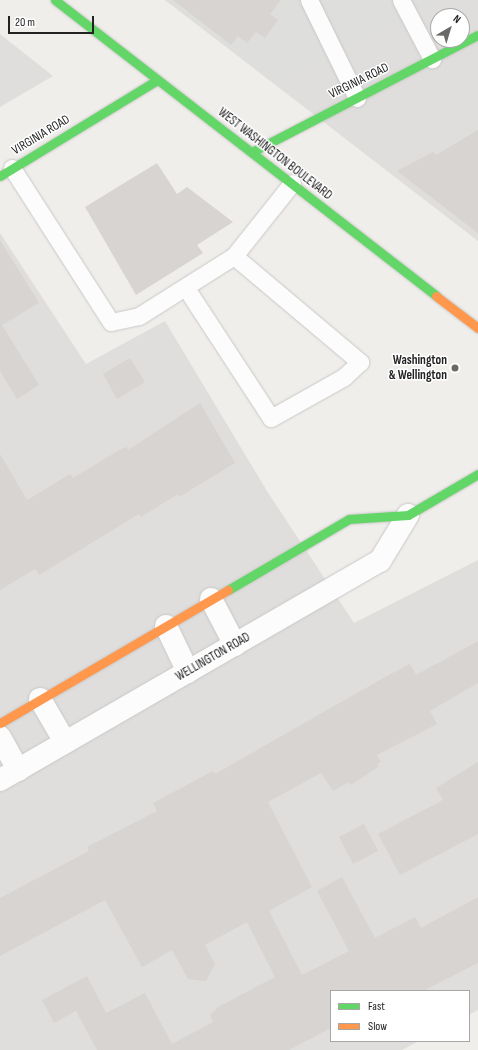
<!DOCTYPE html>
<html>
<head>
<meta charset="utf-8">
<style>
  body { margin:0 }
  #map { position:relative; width:478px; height:1050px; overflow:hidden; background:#f0eeeb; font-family:"Sofia Sans Condensed",sans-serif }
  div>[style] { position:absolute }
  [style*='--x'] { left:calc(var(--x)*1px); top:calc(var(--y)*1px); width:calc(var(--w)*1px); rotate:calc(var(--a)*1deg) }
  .residential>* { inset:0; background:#dfdedc }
  .religious>* { inset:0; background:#dededc }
  .building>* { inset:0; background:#d7d4d2 }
  .roads { filter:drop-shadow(0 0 1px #c9c8c7) drop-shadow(0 0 1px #c9c8c7) }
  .lane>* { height:17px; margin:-8.5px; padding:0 8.5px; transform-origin:8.5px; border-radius:8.5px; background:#fdfcfc }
  .street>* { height:22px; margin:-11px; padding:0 11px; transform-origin:11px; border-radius:11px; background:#fdfcfc }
  .fast>* { height:9px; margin:-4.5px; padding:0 4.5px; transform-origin:4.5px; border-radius:4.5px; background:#63d668 }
  .slow>* { height:9px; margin:-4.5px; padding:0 4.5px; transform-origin:4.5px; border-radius:4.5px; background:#ff974d }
  .dots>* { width:11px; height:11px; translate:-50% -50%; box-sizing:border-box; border:2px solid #fff; border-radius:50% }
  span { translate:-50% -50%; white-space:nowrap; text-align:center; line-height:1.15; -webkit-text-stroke:3px #fff; paint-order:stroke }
  .street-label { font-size:13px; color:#222 }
  .poi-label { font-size:13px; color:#222; font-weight:700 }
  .right { translate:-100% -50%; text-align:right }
  .legend { position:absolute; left:330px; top:990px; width:140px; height:52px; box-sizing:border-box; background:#fff; border:1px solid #a7a7a7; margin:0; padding:5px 7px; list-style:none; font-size:12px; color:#222 }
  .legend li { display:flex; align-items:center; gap:8px; height:20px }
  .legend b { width:20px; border:1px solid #a7a7a7 }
  .north { position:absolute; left:430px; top:8px; width:40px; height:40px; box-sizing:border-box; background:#fff; border:1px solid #a7a7a7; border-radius:50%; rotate:38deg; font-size:11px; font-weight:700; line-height:16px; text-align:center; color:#222 }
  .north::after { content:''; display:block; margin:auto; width:14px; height:18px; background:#6a6968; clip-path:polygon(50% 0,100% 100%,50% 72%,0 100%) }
  .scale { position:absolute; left:8px; top:16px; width:86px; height:18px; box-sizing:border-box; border:2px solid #222; border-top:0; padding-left:5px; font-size:12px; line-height:14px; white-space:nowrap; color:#222; -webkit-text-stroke:3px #fff; paint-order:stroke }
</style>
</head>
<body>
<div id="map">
  <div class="residential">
    <i style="clip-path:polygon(evenodd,165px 0,478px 0,478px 241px,165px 0,438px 16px,462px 16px,462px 40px,438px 40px,438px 16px)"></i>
    <i style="clip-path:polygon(0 34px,53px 76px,0 107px)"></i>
    <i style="clip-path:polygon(0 233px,86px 364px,165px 321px,267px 491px,354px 623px,478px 560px,478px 1010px,469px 1015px,469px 991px,331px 991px,331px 1041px,419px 1041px,402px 1050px,0 1050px)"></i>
  </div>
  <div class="religious">
    <i style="clip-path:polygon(165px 0,436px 0,284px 78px,265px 76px)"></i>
  </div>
  <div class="building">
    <i style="clip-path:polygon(173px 0,281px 0,270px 14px,278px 20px,265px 38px,256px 32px,247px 43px,238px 36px,231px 45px)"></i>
    <i style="clip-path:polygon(478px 130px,478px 233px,397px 171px,433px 152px,436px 155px)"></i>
    <i style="clip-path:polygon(157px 163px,177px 194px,187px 187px,233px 222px,197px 245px,203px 253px,136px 295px,85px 207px)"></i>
    <i style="clip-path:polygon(0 240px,39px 303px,2px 325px,39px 385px,17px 399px,0 371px)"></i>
    <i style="clip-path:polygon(130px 358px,145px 382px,117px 399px,103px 374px)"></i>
    <i style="clip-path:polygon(200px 403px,235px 463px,179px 497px,178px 494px,141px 517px,139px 514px,39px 575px,35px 569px,0 590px,0 454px,27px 500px,70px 474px,73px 478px,121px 449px,127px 447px,128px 450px)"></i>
    <i style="clip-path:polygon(478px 641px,478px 683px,430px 711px,437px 724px,377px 755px,381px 762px,377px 764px,378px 767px,351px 785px,349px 782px,333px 791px,321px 773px,268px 802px,312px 887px,269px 911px,302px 975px,349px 951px,317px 891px,342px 877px,375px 938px,415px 917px,421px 928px,478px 897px,478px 963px,423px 991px,331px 991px,331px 1028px,289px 1050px,97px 1050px,76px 1011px,54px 1023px,42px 1000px,87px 976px,106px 1013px,145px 993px,172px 1044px,213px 1022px,210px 1015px,218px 1007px,275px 977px,247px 922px,205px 945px,215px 964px,206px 981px,188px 979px,172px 950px,142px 967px,105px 900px,0 956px,0 898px,89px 851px,87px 847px,157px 811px,153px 803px,213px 771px,215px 774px,387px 676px,410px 664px,416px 675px)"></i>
    <i style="clip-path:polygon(478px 762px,478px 834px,400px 875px,378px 834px,443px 800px,436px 788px)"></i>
    <i style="clip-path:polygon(364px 824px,378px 851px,353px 864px,339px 837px)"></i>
  </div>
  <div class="roads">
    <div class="lane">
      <i style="--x:309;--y:0;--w:109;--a:63.9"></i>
      <i style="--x:401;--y:0;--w:67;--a:62.3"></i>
      <i style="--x:12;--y:168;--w:183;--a:57.3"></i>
      <i style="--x:111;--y:322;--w:29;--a:-12"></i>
      <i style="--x:139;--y:316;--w:112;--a:-32.3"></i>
      <i style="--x:234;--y:256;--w:165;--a:40.1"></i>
      <i style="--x:360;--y:362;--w:22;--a:137"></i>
      <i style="--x:344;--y:377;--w:84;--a:150.7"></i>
      <i style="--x:271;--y:418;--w:155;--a:-123.2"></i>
      <i style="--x:234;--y:256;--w:93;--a:-51.5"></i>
    </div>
    <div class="street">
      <i style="--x:211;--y:599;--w:52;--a:62.4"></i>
      <i style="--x:166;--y:626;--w:51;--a:64.4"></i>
      <i style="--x:40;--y:699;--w:50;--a:59.8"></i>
      <i style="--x:0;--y:737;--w:38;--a:61"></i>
      <i style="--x:0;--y:780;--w:439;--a:-30"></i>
      <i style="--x:380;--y:561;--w:54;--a:-58.7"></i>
    </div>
    <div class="fast">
      <i style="--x:55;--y:0;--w:482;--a:37.8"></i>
      <i style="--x:252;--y:152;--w:254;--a:-27.4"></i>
      <i style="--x:0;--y:176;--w:184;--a:-31.4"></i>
      <i style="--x:228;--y:590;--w:140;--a:-30.4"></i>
      <i style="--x:349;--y:519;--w:59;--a:-3.9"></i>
      <i style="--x:408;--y:515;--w:81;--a:-30.4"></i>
    </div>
    <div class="slow">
      <i style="--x:436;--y:296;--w:53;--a:37.3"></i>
      <i style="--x:0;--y:723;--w:264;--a:-30.3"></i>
    </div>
  </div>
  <div class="dots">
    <i style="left:455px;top:368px;background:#6a6968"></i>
  </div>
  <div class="street-label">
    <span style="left:359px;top:81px;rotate:-26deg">VIRGINIA ROAD</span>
    <span style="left:41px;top:135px;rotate:-31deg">VIRGINIA ROAD</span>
    <span style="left:275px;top:154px;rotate:38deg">WEST WASHINGTON BOULEVARD</span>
    <span style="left:213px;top:657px;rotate:-30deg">WELLINGTON ROAD</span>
  </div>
  <div class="poi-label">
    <span class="right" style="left:447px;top:368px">Washington<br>&amp; Wellington</span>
  </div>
  <ul class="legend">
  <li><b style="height:5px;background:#63d668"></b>Fast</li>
  <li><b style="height:5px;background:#ff974d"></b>Slow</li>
  </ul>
  <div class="north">N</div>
  <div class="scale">20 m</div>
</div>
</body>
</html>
